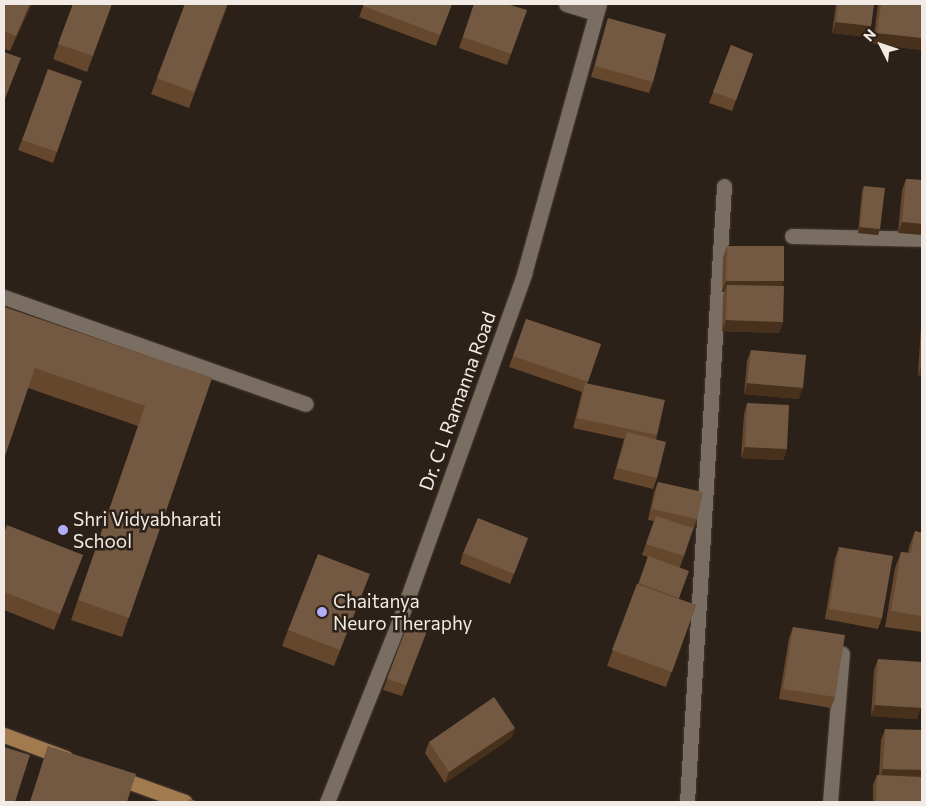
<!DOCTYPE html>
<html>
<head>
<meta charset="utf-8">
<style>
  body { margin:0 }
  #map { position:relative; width:926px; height:806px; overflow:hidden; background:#2c2118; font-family:Commissioner,sans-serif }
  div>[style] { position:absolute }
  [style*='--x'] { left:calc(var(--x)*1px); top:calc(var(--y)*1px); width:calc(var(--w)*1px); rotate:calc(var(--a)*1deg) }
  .roads { filter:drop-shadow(0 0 1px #453c36) drop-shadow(0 0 1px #453c36) }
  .street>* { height:15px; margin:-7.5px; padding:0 7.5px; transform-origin:7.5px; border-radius:7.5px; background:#7a6d62 }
  .secondary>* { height:15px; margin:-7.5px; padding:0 7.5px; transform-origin:7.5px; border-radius:7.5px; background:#a17a4e }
  .wall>* { inset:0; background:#64472d }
  .shaded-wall>* { inset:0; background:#47311c }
  .building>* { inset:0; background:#735941 }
  .dots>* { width:14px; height:14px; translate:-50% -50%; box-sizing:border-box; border:2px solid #2c2118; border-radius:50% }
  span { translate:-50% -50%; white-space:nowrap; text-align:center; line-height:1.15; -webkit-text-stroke:5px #2c2118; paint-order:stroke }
  .street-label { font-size:19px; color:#f2ebe5 }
  .poi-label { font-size:19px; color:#f2ebe5 }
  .left { translate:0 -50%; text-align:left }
  .frame { position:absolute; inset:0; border:5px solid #f2ebe5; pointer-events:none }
  .north { position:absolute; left:856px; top:20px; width:50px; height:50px; -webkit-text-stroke:4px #2c2118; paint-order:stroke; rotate:311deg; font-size:14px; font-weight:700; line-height:20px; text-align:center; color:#f2ebe5 }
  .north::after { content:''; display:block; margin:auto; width:18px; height:22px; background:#f2ebe5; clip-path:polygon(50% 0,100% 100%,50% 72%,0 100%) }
</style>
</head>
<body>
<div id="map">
  <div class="roads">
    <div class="street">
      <i style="--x:566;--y:4;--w:31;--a:17"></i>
      <i style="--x:792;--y:236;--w:130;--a:1.3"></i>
      <i style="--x:4;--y:297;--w:320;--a:19.5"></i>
      <i style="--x:327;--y:802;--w:194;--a:-68.2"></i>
      <i style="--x:399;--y:622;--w:370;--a:-70.2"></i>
      <i style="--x:524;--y:274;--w:280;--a:-74.5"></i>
      <i style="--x:687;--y:802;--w:617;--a:-86.56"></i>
      <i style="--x:830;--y:802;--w:149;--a:-85.4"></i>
    </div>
    <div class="secondary">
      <i style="--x:4;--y:735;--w:66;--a:20.4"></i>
      <i style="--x:116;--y:777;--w:73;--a:19.9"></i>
    </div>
  </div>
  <div class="wall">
    <i style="clip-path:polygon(4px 4px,32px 4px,10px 51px,4px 49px)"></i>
    <i style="clip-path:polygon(73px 4px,93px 56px,87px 72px,53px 59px)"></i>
    <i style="clip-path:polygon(185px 4px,228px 4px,189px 108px,151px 94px)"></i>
    <i style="clip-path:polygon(364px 4px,452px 4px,436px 46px,359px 17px)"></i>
    <i style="clip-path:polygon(474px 4px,527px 10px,507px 65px,459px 48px)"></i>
    <i style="clip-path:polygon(836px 4px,874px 4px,871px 26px,867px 37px,832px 33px)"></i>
    <i style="clip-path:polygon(878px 4px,922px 4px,922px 50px,873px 44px)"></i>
    <i style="clip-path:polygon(608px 18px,653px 82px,649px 93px,591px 77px,605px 28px)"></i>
    <i style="clip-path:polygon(731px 45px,753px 54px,732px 111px,709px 103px)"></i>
    <i style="clip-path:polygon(82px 81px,53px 163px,18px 150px,22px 140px)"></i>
    <i style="clip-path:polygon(906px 179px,922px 180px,898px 233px,902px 190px)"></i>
    <i style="clip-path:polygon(864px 186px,878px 235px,858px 233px,862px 191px)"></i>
    <i style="clip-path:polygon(727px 246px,782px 286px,783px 322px,779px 333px,722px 331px,723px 296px,724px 292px,722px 292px,723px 257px)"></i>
    <i style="clip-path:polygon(4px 307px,212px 378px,122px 637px,71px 620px,138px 426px,28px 388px)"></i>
    <i style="clip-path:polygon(922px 308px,922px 376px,918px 376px)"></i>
    <i style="clip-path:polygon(526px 319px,601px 344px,587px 383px,657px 435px,656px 440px,657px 478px,653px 489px,613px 479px,624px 439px,573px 428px,582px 392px,509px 367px)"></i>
    <i style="clip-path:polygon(751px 350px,799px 399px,744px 394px,747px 361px)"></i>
    <i style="clip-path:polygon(747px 403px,787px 449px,783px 460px,741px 458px,744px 414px)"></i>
    <i style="clip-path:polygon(658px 482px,697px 519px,680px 567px,679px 599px,696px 605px,666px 687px,607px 666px,637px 584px,638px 584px,648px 557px,642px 555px,654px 521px,648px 520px,654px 492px)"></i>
    <i style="clip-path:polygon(915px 531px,922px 533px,922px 632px,885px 627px,895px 568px,901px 552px,908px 553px,909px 547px)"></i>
    <i style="clip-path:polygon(4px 533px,83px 555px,54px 630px,4px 610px)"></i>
    <i style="clip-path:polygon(528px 538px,510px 584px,460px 564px,463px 553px)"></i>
    <i style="clip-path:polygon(839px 547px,882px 618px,878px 629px,825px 619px,835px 558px)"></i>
    <i style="clip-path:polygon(364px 589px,334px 666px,282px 646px,288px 630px)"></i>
    <i style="clip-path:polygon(409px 621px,428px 628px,402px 696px,383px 690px)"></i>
    <i style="clip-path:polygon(793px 627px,835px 697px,831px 708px,779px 699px,789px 638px)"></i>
    <i style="clip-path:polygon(878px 659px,917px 719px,871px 716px,874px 670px)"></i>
    <i style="clip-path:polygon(515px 728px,511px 738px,445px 783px,425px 753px,429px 742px)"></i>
    <i style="clip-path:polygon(885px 729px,922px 802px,873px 802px,873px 785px,877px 775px,879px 775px,881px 740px)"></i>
    <i style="clip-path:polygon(48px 746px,127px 802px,30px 802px)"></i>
  </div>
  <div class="shaded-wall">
    <i style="clip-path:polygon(30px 4px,32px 4px,10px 51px,16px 36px)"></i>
    <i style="clip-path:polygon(836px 22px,871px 26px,867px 37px,832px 33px)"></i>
    <i style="clip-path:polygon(877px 33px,922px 38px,922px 50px,873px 44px)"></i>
    <i style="clip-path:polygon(902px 222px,922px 224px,922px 235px,898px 233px)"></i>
    <i style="clip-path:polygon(860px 227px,880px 229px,878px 235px,858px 233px)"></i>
    <i style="clip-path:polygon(726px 281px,784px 281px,780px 292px,727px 285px,724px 292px,722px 292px)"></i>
    <i style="clip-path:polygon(726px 320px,783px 322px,779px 333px,722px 331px)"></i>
    <i style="clip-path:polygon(922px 364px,922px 376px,918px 376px)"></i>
    <i style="clip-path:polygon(747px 383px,803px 388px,799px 399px,744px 394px)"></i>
    <i style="clip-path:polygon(745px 447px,787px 449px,783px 460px,741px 458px)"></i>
    <i style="clip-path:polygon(875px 705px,921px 708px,917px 719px,871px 716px)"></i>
    <i style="clip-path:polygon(515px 728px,511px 738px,445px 783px,449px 772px)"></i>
    <i style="clip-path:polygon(883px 769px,922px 770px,922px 781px,879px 779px)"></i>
  </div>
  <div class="building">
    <i style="clip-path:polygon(4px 4px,30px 4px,16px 36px,4px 31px)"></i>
    <i style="clip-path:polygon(73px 4px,112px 4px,93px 56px,58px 44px)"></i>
    <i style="clip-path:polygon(185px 4px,227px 4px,194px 92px,157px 78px)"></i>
    <i style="clip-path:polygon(364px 4px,452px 4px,440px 35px,363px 6px)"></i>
    <i style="clip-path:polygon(474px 4px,507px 4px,527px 10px,511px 54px,463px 37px)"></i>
    <i style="clip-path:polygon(838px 4px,874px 4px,871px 26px,836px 22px)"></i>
    <i style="clip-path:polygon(881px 4px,922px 4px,922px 38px,877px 33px)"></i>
    <i style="clip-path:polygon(608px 18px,666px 34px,653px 82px,595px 66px)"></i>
    <i style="clip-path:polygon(731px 45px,753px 54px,736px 100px,713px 92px)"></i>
    <i style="clip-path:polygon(4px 52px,21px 58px,4px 101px)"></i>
    <i style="clip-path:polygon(48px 69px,82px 81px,57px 152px,22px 140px)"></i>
    <i style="clip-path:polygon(906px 179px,922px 180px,922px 224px,902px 222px)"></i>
    <i style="clip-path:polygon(864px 186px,885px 188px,880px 229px,860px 227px)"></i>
    <i style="clip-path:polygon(727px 246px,784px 246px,784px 281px,726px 281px)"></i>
    <i style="clip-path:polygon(727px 285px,784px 286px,783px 322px,726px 320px)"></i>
    <i style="clip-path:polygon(4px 307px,212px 378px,129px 618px,78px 600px,145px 406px,35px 368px,4px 459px)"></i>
    <i style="clip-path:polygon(526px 319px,601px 344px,588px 382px,513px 356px)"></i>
    <i style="clip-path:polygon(751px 350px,806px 355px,803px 388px,747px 383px)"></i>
    <i style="clip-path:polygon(585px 383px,665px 400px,657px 435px,577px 418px)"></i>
    <i style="clip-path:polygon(747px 403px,789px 405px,787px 449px,745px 447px)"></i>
    <i style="clip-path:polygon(627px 432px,666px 442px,657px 478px,617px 468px)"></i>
    <i style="clip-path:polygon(658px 482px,703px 492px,697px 519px,652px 509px)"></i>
    <i style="clip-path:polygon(656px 516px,693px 528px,684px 556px,646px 544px)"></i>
    <i style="clip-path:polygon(478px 518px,528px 538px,514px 574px,463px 553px)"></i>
    <i style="clip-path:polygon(7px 525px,83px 555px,60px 614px,4px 592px,4px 533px)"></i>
    <i style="clip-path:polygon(915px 531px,922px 533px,922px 616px,891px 611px,901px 552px,911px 553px)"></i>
    <i style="clip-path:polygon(839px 547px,893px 556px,882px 618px,829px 609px)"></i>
    <i style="clip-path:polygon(318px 554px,370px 574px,340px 650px,288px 630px)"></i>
    <i style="clip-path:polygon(648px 556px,689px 571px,679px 598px,639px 583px)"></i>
    <i style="clip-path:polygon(637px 584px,696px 605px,672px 672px,612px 650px)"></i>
    <i style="clip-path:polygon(409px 621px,428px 628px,406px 685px,387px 679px)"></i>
    <i style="clip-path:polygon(793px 627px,845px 635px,835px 697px,783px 689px)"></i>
    <i style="clip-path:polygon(878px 659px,922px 662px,922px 688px,921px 708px,875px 705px)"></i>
    <i style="clip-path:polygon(494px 697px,515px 728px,449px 772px,429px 742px)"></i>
    <i style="clip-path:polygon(885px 729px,922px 730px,922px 770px,883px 769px)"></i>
    <i style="clip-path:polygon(48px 746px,136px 774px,127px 802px,30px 802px)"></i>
    <i style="clip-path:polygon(4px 747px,30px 755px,15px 802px,4px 802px)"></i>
    <i style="clip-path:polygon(877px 775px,922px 777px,922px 802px,876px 802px)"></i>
    <i style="clip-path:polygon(189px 799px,200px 802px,188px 802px)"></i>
  </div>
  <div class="dots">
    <i style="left:63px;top:530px;background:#b2adf9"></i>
    <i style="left:322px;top:612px;background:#b2adf9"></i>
  </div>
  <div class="street-label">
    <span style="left:457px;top:401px;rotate:-70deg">Dr. C L Ramanna Road</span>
  </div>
  <div class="poi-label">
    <span class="left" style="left:73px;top:530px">Shri Vidyabharati<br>School</span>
    <span class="left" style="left:333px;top:612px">Chaitanya<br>Neuro Theraphy</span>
  </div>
  <div class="frame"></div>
  <div class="north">N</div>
</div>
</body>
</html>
